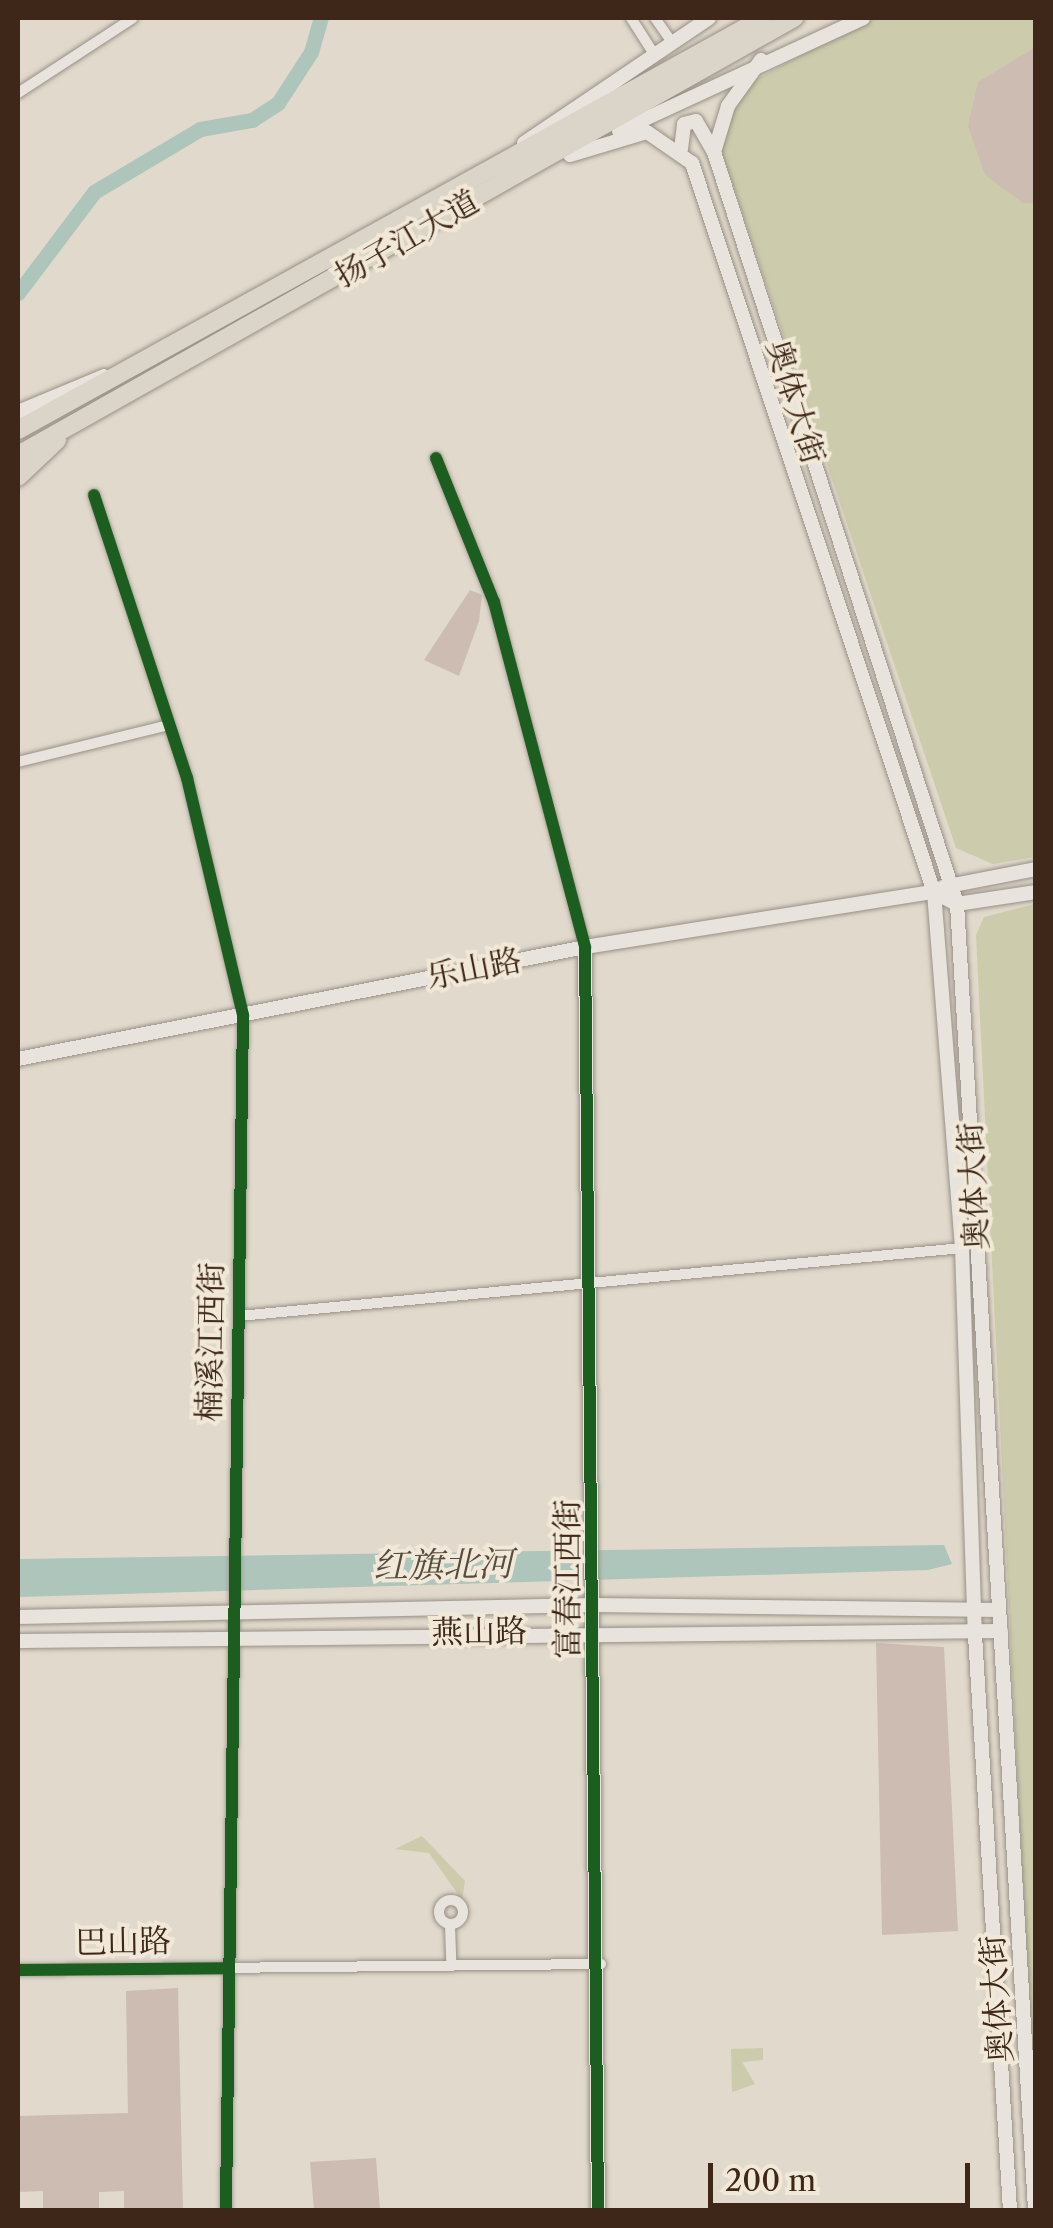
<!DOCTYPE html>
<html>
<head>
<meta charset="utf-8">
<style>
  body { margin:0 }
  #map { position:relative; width:1053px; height:2228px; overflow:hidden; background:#e1d9cb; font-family:"Libre Caslon Text","Noto Serif SC",serif }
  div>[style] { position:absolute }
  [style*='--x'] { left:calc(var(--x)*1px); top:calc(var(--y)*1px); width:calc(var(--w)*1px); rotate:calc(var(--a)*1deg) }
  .green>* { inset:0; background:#cccbac }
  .water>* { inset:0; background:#adc5ba }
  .river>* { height:15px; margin:-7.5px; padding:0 7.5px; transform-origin:7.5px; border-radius:7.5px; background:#adc5ba }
  .building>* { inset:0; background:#ccbcb2 }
  .roads { filter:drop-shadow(0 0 2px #989087) drop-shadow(0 0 2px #989087) }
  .street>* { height:10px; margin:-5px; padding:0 5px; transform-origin:5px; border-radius:5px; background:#e8e4dd }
  .street>.ring { margin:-5px; padding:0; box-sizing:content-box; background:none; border:10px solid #e8e4dd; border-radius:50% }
  .secondary>* { height:14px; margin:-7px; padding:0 7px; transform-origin:7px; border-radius:7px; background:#e8e4dd }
  .highway>* { height:18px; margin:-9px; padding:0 9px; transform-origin:9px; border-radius:9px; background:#dbd4c8 }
  .cycleway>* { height:12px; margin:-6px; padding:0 6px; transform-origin:6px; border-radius:6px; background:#1b5e20 }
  span { translate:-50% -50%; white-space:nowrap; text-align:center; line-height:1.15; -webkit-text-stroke:8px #f1e8d8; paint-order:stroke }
  .street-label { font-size:32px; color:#3e2718 }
  .water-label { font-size:35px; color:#544c3e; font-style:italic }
  .frame { position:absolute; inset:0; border:20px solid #3e2718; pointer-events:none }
  .scale { position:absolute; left:708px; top:2163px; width:262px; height:45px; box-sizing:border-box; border:5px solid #3e2718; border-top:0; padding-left:12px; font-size:30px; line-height:35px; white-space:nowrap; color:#3e2718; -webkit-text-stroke:8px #f1e8d8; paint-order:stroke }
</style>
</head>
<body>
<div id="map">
  <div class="green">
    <i style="clip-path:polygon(869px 18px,1035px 18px,1035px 857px,993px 864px,956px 848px,721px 149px,735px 104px,755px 80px)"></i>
    <i style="clip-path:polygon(1035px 904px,1035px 2137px,976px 935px,984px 917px)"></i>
    <i style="clip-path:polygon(422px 1836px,465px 1881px,462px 1900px,429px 1853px,395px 1849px)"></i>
    <i style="clip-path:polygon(763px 2048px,763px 2060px,742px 2062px,755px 2084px,732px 2092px,731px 2049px)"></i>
  </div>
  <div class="water">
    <i style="clip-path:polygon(944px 1545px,952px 1564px,928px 1570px,18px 1597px,18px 1559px)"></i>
  </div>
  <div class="river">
    <i style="--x:18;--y:293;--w:126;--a:-53"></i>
    <i style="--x:94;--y:192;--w:123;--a:-30.7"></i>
    <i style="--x:200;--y:129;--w:53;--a:-9.8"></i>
    <i style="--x:252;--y:120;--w:31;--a:-33"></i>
    <i style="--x:278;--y:103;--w:61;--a:-57.1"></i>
    <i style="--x:311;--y:52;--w:35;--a:-74"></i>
  </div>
  <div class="building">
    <i style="clip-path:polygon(1036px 47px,1036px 203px,1023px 203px,985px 175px,968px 126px,978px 82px)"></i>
    <i style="clip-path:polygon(470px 590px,482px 595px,479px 621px,459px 676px,424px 660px)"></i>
    <i style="clip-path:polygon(876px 1643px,944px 1647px,958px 1931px,882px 1935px)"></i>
    <i style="clip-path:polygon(178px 1988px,183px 2210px,124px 2210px,124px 2191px,99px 2192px,99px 2210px,43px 2209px,43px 2191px,18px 2192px,18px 2116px,128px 2113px,126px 1991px)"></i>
    <i style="clip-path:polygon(376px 2158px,380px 2210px,314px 2210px,310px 2162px)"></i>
  </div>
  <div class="roads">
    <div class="street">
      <i style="--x:631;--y:18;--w:43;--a:57.4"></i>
      <i style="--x:655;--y:18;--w:29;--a:55"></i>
      <i style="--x:18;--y:93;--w:137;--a:-33.1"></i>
      <i style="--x:436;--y:458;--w:155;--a:68.1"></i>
      <i style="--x:494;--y:602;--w:357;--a:75.2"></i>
      <i style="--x:94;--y:495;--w:298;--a:71.8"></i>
      <i style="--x:187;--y:778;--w:244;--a:76.7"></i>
      <i style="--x:243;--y:1015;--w:1195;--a:90.82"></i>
      <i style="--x:18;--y:762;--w:155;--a:-13.8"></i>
      <i style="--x:239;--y:1316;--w:726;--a:-5.37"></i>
      <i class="ring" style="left:439px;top:1900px;width:14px;height:14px"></i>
      <i style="--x:450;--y:1925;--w:38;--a:88"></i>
      <i style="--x:18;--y:1970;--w:583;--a:-0.59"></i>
    </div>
    <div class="secondary">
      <i style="--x:761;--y:60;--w:57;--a:125.7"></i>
      <i style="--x:728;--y:106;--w:48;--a:106.9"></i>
      <i style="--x:714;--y:152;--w:790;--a:72.09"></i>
      <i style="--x:957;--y:904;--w:1308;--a:86.58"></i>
      <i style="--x:619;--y:131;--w:269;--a:-24.8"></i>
      <i style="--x:524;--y:143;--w:223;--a:-34"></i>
      <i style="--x:681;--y:149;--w:25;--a:-83"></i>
      <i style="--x:684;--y:124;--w:12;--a:-14"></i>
      <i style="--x:696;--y:121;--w:36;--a:60"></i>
      <i style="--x:570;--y:155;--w:80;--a:-16.6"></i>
      <i style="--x:647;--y:132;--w:55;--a:34.6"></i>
      <i style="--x:692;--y:163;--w:768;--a:71.64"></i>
      <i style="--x:934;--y:892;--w:357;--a:85.5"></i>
      <i style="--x:962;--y:1248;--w:387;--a:88.1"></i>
      <i style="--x:975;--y:1635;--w:576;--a:86.52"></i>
      <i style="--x:18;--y:412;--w:93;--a:-22.7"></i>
      <i style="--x:943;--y:887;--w:95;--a:-11"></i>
      <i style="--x:585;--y:947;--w:1263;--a:89.41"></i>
      <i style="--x:18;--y:1059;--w:578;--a:-11.17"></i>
      <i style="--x:585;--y:947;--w:353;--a:-9"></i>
      <i style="--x:934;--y:892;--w:26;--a:28"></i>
      <i style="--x:957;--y:904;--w:80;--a:-8.6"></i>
      <i style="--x:18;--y:1617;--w:577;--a:-1.19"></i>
      <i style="--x:595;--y:1605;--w:404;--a:0.7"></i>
      <i style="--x:18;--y:1641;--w:983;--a:-0.58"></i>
    </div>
    <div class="highway">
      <i style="--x:18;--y:430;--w:851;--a:-28.94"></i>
      <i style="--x:18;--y:455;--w:891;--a:-29.39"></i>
      <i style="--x:18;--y:477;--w:54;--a:-43.5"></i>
    </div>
  </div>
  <div class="cycleway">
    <i style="--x:436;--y:458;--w:155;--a:68.1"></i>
    <i style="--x:494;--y:602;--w:357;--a:75.2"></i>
    <i style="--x:585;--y:947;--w:1263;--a:89.41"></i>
    <i style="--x:94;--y:495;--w:298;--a:71.8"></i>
    <i style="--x:187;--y:778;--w:244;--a:76.7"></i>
    <i style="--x:243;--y:1015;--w:1195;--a:90.82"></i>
    <i style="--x:18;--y:1970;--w:210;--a:-0.5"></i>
  </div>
  <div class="street-label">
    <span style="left:407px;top:239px;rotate:-30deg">扬子江大道</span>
    <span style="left:795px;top:402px;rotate:73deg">奥体大街</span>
    <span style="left:474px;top:969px;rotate:-11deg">乐山路</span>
    <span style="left:974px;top:1186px;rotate:-93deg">奥体大街</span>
    <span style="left:211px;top:1342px;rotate:-89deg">楠溪江西街</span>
    <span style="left:568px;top:1579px;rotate:-90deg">富春江西街</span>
    <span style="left:479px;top:1632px;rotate:-1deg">燕山路</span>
    <span style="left:123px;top:1942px;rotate:-1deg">巴山路</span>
    <span style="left:997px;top:1999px;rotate:-94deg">奥体大街</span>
  </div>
  <div class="water-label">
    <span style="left:443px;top:1565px;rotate:-1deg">红旗北河</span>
  </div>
  <div class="frame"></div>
  <div class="scale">200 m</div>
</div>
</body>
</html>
